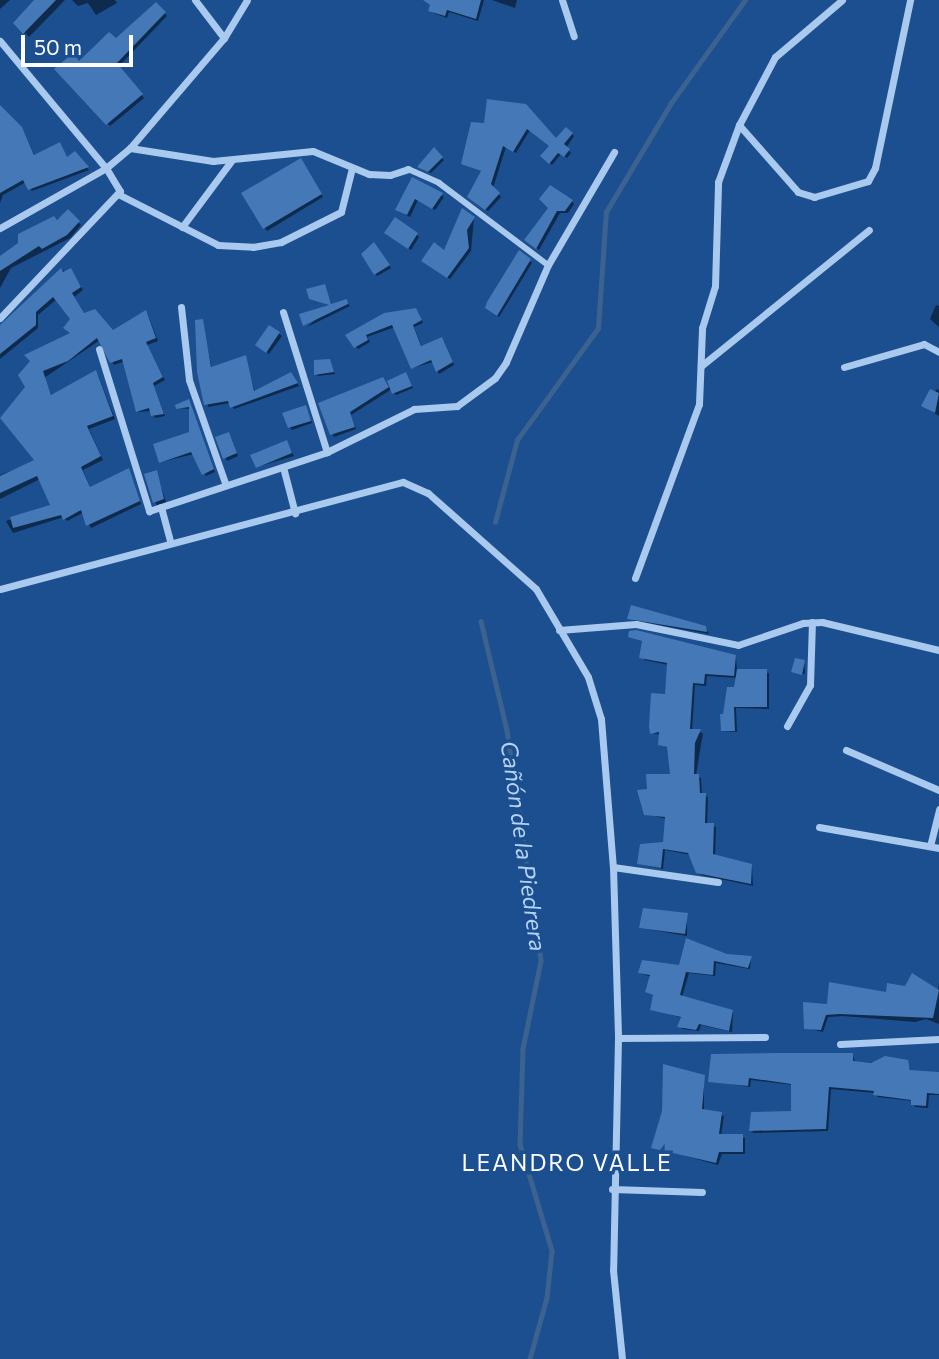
<!DOCTYPE html>
<html>
<head>
<meta charset="utf-8">
<style>
  body { margin:0 }
  #map { position:relative; width:939px; height:1359px; overflow:hidden; background:#1b4f8f; font-family:Commissioner,sans-serif }
  div>[style] { position:absolute }
  [style*='--x'] { left:calc(var(--x)*1px); top:calc(var(--y)*1px); width:calc(var(--w)*1px); rotate:calc(var(--a)*1deg) }
  .shadow>* { inset:0; background:#0007 }
  .stream>* { height:4.5px; margin:-2.25px; padding:0 2.25px; transform-origin:2.25px; border-radius:2.25px; background:#3c6290 }
  .building>* { inset:0; background:#4478b7 }
  .pedestrian>* { height:6px; margin:-3px; padding:0 3px; transform-origin:3px; border-radius:3px; background:#a9c9ee }
  .minor>* { height:7px; margin:-3.5px; padding:0 3.5px; transform-origin:3.5px; border-radius:3.5px; background:#a9c9ee }
  span { translate:-50% -50%; white-space:nowrap; text-align:center; line-height:1.15; -webkit-text-stroke:7px #1b4f8f; paint-order:stroke }
  .water-label { font-size:23px; color:#b5d3f5; font-style:italic }
  .neighbourhood-label { font-size:23px; color:#fff; letter-spacing:2px }
  .scale { position:absolute; left:21px; top:35px; width:112px; height:32px; box-sizing:border-box; border:4px solid #fff; border-top:0; padding-left:9px; font-size:21px; line-height:24px; white-space:nowrap; color:#fff; -webkit-text-stroke:5px #1b4f8f; paint-order:stroke }
</style>
</head>
<body>
<div id="map">
  <div class="shadow">
    <i style="clip-path:polygon(0 0,10px 0,0 9px)"></i>
    <i style="clip-path:polygon(36px 0,65px 0,29px 37px,15px 23px)"></i>
    <i style="clip-path:polygon(115px 0,117px 3px,96px 15px,88px 3px,78px 6px,72px 0)"></i>
    <i style="clip-path:polygon(434px 0,484px 0,478px 21px,449px 12px,447px 18px,433px 13px)"></i>
    <i style="clip-path:polygon(492px 0,517px 0,515px 8px)"></i>
    <i style="clip-path:polygon(156px 4px,167px 16px,118px 67px,144px 98px,110px 126px,56px 69px,80px 63px,115px 41px)"></i>
    <i style="clip-path:polygon(488px 101px,556px 140px,566px 129px,574px 136px,566px 148px,571px 153px,567px 158px,561px 154px,552px 165px,542px 156px,551px 146px,530px 130px,516px 153px,506px 147px,493px 188px,501px 197px,488px 211px,471px 199px,483px 172px,463px 164px,485px 125px)"></i>
    <i style="clip-path:polygon(0 109px,24px 132px,35px 156px,60px 144px,68px 159px,75px 153px,89px 170px,32px 191px,26px 182px,3px 195px,0 203px)"></i>
    <i style="clip-path:polygon(434px 149px,444px 160px,431px 173px,422px 169px)"></i>
    <i style="clip-path:polygon(303px 163px,323px 197px,267px 231px,243px 194px)"></i>
    <i style="clip-path:polygon(413px 179px,444px 197px,435px 210px,418px 200px,410px 217px,397px 210px)"></i>
    <i style="clip-path:polygon(572px 201px,574px 204px,568px 213px,560px 213px,539px 250px,529px 242px,550px 208px)"></i>
    <i style="clip-path:polygon(68px 212px,81px 225px,70px 238px,11px 268px,0 288px,0 258px)"></i>
    <i style="clip-path:polygon(474px 218px,471px 251px,450px 279px,425px 263px,444px 253px)"></i>
    <i style="clip-path:polygon(389px 235px,417px 235px,419px 237px,411px 250px)"></i>
    <i style="clip-path:polygon(376px 247px,391px 268px,377px 276px,375px 274px)"></i>
    <i style="clip-path:polygon(530px 261px,532px 263px,499px 317px,490px 310px)"></i>
    <i style="clip-path:polygon(61px 270px,73px 273px,83px 290px,74px 297px,85px 315px,113px 332px,146px 313px,148px 315px,158px 341px,147px 345px,165px 380px,154px 386px,165px 416px,155px 418px,151px 411px,138px 412px,125px 361px,114px 365px,100px 340px,44px 378px,52px 396px,96px 372px,98px 375px,115px 419px,89px 429px,103px 460px,83px 470px,91px 489px,129px 470px,141px 504px,91px 528px,83px 513px,67px 521px,64px 517px,13px 533px,6px 521px,53px 506px,40px 479px,0 499px,0 475px,37px 461px,27px 387px,32px 361px,73px 334px,72px 320px,57px 299px,38px 315px,38px 328px,0 359px,0 328px)"></i>
    <i style="clip-path:polygon(324px 286px,332px 306px,346px 301px,350px 306px,307px 327px,331px 306px,311px 298px)"></i>
    <i style="clip-path:polygon(936px 305px,939px 306px,939px 327px,930px 319px)"></i>
    <i style="clip-path:polygon(418px 312px,423px 323px,414px 327px,422px 347px,444px 341px,454px 365px,439px 374px,433px 362px,412px 368px,395px 327px,367px 337px,370px 342px,358px 349px,348px 336px)"></i>
    <i style="clip-path:polygon(202px 321px,212px 369px,245px 357px,255px 392px,294px 377px,299px 386px,234px 409px,230px 403px,208px 407px)"></i>
    <i style="clip-path:polygon(269px 327px,282px 336px,269px 354px,260px 347px)"></i>
    <i style="clip-path:polygon(329px 361px,335px 374px,318px 376px,316px 374px)"></i>
    <i style="clip-path:polygon(406px 374px,413px 388px,396px 395px,394px 393px)"></i>
    <i style="clip-path:polygon(385px 381px,392px 389px,351px 415px,356px 429px,334px 437px,320px 404px)"></i>
    <i style="clip-path:polygon(937px 389px,939px 390px,939px 416px,923px 406px)"></i>
    <i style="clip-path:polygon(189px 401px,215px 472px,206px 476px,194px 454px,161px 462px,191px 434px,191px 409px,178px 408px)"></i>
    <i style="clip-path:polygon(305px 407px,312px 423px,292px 430px,290px 427px)"></i>
    <i style="clip-path:polygon(231px 437px,238px 456px,227px 461px,218px 438px)"></i>
    <i style="clip-path:polygon(286px 442px,294px 456px,257px 467px)"></i>
    <i style="clip-path:polygon(156px 472px,166px 502px,157px 505px,155px 502px)"></i>
    <i style="clip-path:polygon(633px 607px,707px 630px,709px 634px,632px 620px)"></i>
    <i style="clip-path:polygon(630px 636px,736px 657px,737px 671px,769px 673px,769px 709px,736px 708px,737px 732px,722px 731px,737px 678px,707px 676px,706px 686px,695px 685px,692px 731px,703px 733px,696px 775px,701px 778px,702px 795px,708px 797px,707px 825px,716px 827px,715px 857px,752px 866px,753px 886px,701px 875px,691px 855px,665px 850px,663px 869px,639px 864px,665px 844px,667px 819px,646px 814px,648px 791px,672px 775px,669px 748px,660px 745px,661px 735px,652px 733px,666px 696px,669px 665px,644px 660px,644px 642px)"></i>
    <i style="clip-path:polygon(804px 661px,805px 674px,795px 673px,793px 671px)"></i>
    <i style="clip-path:polygon(687px 915px,687px 936px,641px 928px)"></i>
    <i style="clip-path:polygon(727px 956px,751px 958px,750px 969px,716px 963px,715px 976px,689px 973px,682px 997px,733px 1011px,732px 1032px,701px 1025px,699px 1031px,682px 1029px,682px 1018px,652px 1009px,655px 996px,647px 992px,651px 977px,640px 973px)"></i>
    <i style="clip-path:polygon(939px 982px,939px 1024px,926px 1019px,915px 1022px,843px 1016px,828px 1017px,823px 1032px,806px 1028px,829px 1006px,888px 994px,938px 991px)"></i>
    <i style="clip-path:polygon(853px 1055px,855px 1063px,907px 1062px,912px 1072px,939px 1073px,939px 1095px,929px 1095px,928px 1108px,915px 1107px,913px 1101px,878px 1097px,875px 1093px,831px 1089px,828px 1131px,754px 1133px,751px 1131px,793px 1113px,793px 1085px,751px 1080px,750px 1087px,710px 1081px)"></i>
    <i style="clip-path:polygon(704px 1077px,704px 1111px,724px 1116px,721px 1136px,745px 1138px,745px 1154px,722px 1154px,718px 1165px,653px 1147px)"></i>
  </div>
  <div class="stream">
    <i style="--x:495;--y:522;--w:85;--a:-75"></i>
    <i style="--x:517;--y:440;--w:138;--a:-54.1"></i>
    <i style="--x:598;--y:328;--w:116;--a:-86.1"></i>
    <i style="--x:606;--y:212;--w:127;--a:-59.2"></i>
    <i style="--x:671;--y:103;--w:127;--a:-54.3"></i>
    <i style="--x:481;--y:621;--w:112;--a:76.6"></i>
    <i style="--x:507;--y:730;--w:233;--a:81.6"></i>
    <i style="--x:541;--y:961;--w:90;--a:101.6"></i>
    <i style="--x:523;--y:1049;--w:95;--a:91.8"></i>
    <i style="--x:520;--y:1144;--w:112;--a:73.3"></i>
    <i style="--x:552;--y:1251;--w:47;--a:96.1"></i>
    <i style="--x:547;--y:1298;--w:63;--a:105.6"></i>
  </div>
  <div class="building">
    <i style="clip-path:polygon(34px 0,56px 0,23px 34px,13px 23px)"></i>
    <i style="clip-path:polygon(423px 0,481px 0,476px 19px,447px 10px,445px 16px,428px 11px,430px 5px)"></i>
    <i style="clip-path:polygon(156px 2px,166px 12px,117px 63px,143px 94px,106px 125px,54px 69px,73px 53px,79px 61px,109px 32px,116px 38px)"></i>
    <i style="clip-path:polygon(487px 99px,526px 104px,556px 138px,566px 127px,573px 133px,564px 144px,570px 149px,564px 157px,558px 153px,549px 164px,540px 156px,549px 146px,527px 129px,513px 152px,503px 146px,491px 184px,500px 193px,485px 210px,467px 197px,481px 171px,461px 164px,471px 122px,484px 123px)"></i>
    <i style="clip-path:polygon(0 105px,22px 127px,34px 155px,60px 142px,67px 157px,75px 151px,89px 167px,28px 190px,23px 180px,0 193px)"></i>
    <i style="clip-path:polygon(434px 147px,443px 157px,428px 172px,417px 167px)"></i>
    <i style="clip-path:polygon(301px 158px,322px 194px,263px 229px,241px 193px)"></i>
    <i style="clip-path:polygon(412px 177px,443px 193px,432px 209px,415px 199px,407px 215px,395px 210px)"></i>
    <i style="clip-path:polygon(550px 185px,573px 200px,565px 211px,557px 211px,536px 249px,524px 240px,548px 208px,539px 199px)"></i>
    <i style="clip-path:polygon(462px 208px,475px 217px,467px 230px,469px 248px,447px 278px,421px 261px,434px 242px,444px 250px)"></i>
    <i style="clip-path:polygon(68px 209px,80px 221px,67px 235px,42px 249px,39px 246px,0 271px,0 256px,18px 243px,18px 234px,54px 216px,57px 220px)"></i>
    <i style="clip-path:polygon(395px 217px,418px 233px,408px 249px,384px 233px)"></i>
    <i style="clip-path:polygon(374px 242px,390px 265px,374px 275px,361px 254px)"></i>
    <i style="clip-path:polygon(519px 250px,531px 259px,497px 316px,485px 308px,487px 302px)"></i>
    <i style="clip-path:polygon(61px 268px,63px 272px,71px 268px,81px 287px,72px 293px,84px 313px,95px 309px,113px 330px,146px 310px,156px 338px,146px 342px,163px 377px,153px 383px,164px 414px,151px 416px,149px 408px,136px 412px,122px 359px,110px 363px,97px 338px,68px 361px,43px 371px,51px 395px,96px 370px,113px 416px,87px 426px,101px 456px,81px 467px,90px 487px,129px 468px,140px 501px,86px 526px,81px 510px,63px 520px,61px 515px,13px 528px,10px 517px,50px 505px,37px 476px,0 493px,0 476px,34px 460px,0 418px,25px 387px,18px 375px,30px 361px,24px 355px,70px 333px,63px 328px,70px 319px,53px 297px,36px 312px,36px 325px,0 354px,0 325px)"></i>
    <i style="clip-path:polygon(325px 284px,331px 304px,347px 299px,348px 304px,303px 326px,299px 314px,329px 305px,309px 299px,306px 289px)"></i>
    <i style="clip-path:polygon(416px 308px,422px 320px,413px 325px,421px 346px,442px 337px,453px 362px,436px 372px,431px 360px,411px 369px,392px 325px,366px 335px,368px 340px,354px 348px,345px 335px,384px 313px)"></i>
    <i style="clip-path:polygon(203px 319px,211px 367px,246px 355px,254px 391px,291px 372px,298px 383px,230px 408px,228px 401px,204px 405px,197px 372px,195px 320px)"></i>
    <i style="clip-path:polygon(269px 325px,280px 332px,266px 353px,255px 345px)"></i>
    <i style="clip-path:polygon(330px 359px,334px 372px,314px 375px,314px 360px)"></i>
    <i style="clip-path:polygon(406px 372px,412px 386px,392px 394px,387px 381px)"></i>
    <i style="clip-path:polygon(383px 377px,389px 387px,350px 412px,355px 427px,330px 435px,318px 403px)"></i>
    <i style="clip-path:polygon(930px 389px,939px 393px,935px 413px,921px 406px)"></i>
    <i style="clip-path:polygon(189px 399px,214px 469px,202px 475px,191px 452px,159px 463px,153px 444px,189px 432px,189px 407px,176px 409px,175px 405px)"></i>
    <i style="clip-path:polygon(306px 405px,311px 421px,288px 428px,282px 413px)"></i>
    <i style="clip-path:polygon(229px 432px,237px 453px,223px 459px,215px 437px)"></i>
    <i style="clip-path:polygon(287px 440px,292px 453px,256px 468px,250px 455px)"></i>
    <i style="clip-path:polygon(157px 470px,164px 499px,153px 503px,144px 474px)"></i>
    <i style="clip-path:polygon(631px 605px,706px 626px,707px 632px,627px 619px)"></i>
    <i style="clip-path:polygon(636px 630px,736px 655px,734px 676px,705px 674px,704px 684px,693px 683px,690px 729px,701px 729px,695px 743px,694px 774px,699px 774px,700px 793px,706px 793px,705px 823px,714px 823px,713px 854px,752px 864px,751px 884px,696px 873px,688px 853px,663px 849px,661px 868px,637px 864px,640px 844px,663px 842px,665px 817px,644px 815px,637px 790px,647px 789px,646px 774px,670px 774px,667px 747px,658px 745px,659px 732px,650px 734px,649px 726px,651px 693px,665px 694px,667px 663px,639px 658px,642px 641px,628px 637px,629px 631px)"></i>
    <i style="clip-path:polygon(795px 658px,805px 660px,802px 675px,791px 672px)"></i>
    <i style="clip-path:polygon(737px 669px,767px 669px,767px 707px,734px 707px,735px 731px,721px 731px,720px 714px,723px 714px,727px 687px,734px 687px)"></i>
    <i style="clip-path:polygon(643px 908px,688px 913px,685px 934px,639px 928px)"></i>
    <i style="clip-path:polygon(686px 938px,727px 954px,752px 956px,748px 968px,714px 961px,713px 975px,686px 972px,680px 995px,733px 1010px,729px 1031px,699px 1024px,696px 1030px,677px 1027px,681px 1017px,650px 1010px,653px 995px,645px 992px,650px 975px,638px 973px,642px 960px,679px 965px)"></i>
    <i style="clip-path:polygon(912px 973px,939px 990px,933px 1018px,839px 1014px,826px 1015px,821px 1030px,804px 1029px,803px 1002px,827px 1004px,829px 982px,886px 992px,887px 983px,905px 986px)"></i>
    <i style="clip-path:polygon(775px 1053px,853px 1053px,853px 1061px,871px 1063px,885px 1056px,908px 1060px,910px 1070px,939px 1072px,939px 1094px,927px 1093px,926px 1106px,911px 1105px,911px 1100px,873px 1095px,874px 1091px,829px 1087px,826px 1129px,749px 1131px,751px 1112px,791px 1111px,791px 1084px,749px 1078px,748px 1086px,708px 1082px,711px 1054px)"></i>
    <i style="clip-path:polygon(663px 1064px,705px 1075px,702px 1109px,722px 1112px,719px 1134px,743px 1134px,743px 1152px,719px 1152px,716px 1163px,651px 1148px,662px 1111px)"></i>
  </div>
  <div class="pedestrian">
    <i style="--x:408;--y:169;--w:34;--a:24"></i>
    <i style="--x:439;--y:183;--w:136;--a:37"></i>
  </div>
  <div class="minor">
    <i style="--x:195;--y:0;--w:48;--a:52.7"></i>
    <i style="--x:562;--y:0;--w:38;--a:72"></i>
    <i style="--x:0;--y:41;--w:165;--a:50.2"></i>
    <i style="--x:106;--y:168;--w:27;--a:59"></i>
    <i style="--x:120;--y:191;--w:175;--a:133.4"></i>
    <i style="--x:739;--y:125;--w:89;--a:48.6"></i>
    <i style="--x:798;--y:192;--w:17;--a:17"></i>
    <i style="--x:814;--y:197;--w:56;--a:-16.5"></i>
    <i style="--x:868;--y:181;--w:15;--a:-62"></i>
    <i style="--x:875;--y:168;--w:172;--a:-78.2"></i>
    <i style="--x:130;--y:148;--w:84;--a:8.9"></i>
    <i style="--x:213;--y:161;--w:100;--a:-5.7"></i>
    <i style="--x:313;--y:151;--w:61;--a:22.3"></i>
    <i style="--x:369;--y:174;--w:21;--a:3"></i>
    <i style="--x:390;--y:175;--w:19;--a:-18"></i>
    <i style="--x:120;--y:195;--w:110;--a:27"></i>
    <i style="--x:218;--y:245;--w:35;--a:3"></i>
    <i style="--x:253;--y:247;--w:28;--a:-10"></i>
    <i style="--x:281;--y:242;--w:67;--a:-26.6"></i>
    <i style="--x:341;--y:212;--w:45;--a:-76"></i>
    <i style="--x:182;--y:227;--w:84;--a:-53.3"></i>
    <i style="--x:0;--y:228;--w:122;--a:-29.5"></i>
    <i style="--x:106;--y:168;--w:31;--a:-40"></i>
    <i style="--x:130;--y:148;--w:145;--a:-49.5"></i>
    <i style="--x:224;--y:38;--w:44;--a:-58.8"></i>
    <i style="--x:181;--y:307;--w:73;--a:83.7"></i>
    <i style="--x:189;--y:380;--w:109;--a:70.7"></i>
    <i style="--x:283;--y:312;--w:147;--a:72.6"></i>
    <i style="--x:99;--y:349;--w:170;--a:72.8"></i>
    <i style="--x:149;--y:511;--w:188;--a:-18.3"></i>
    <i style="--x:327;--y:452;--w:97;--a:-26.3"></i>
    <i style="--x:414;--y:409;--w:43;--a:-4"></i>
    <i style="--x:457;--y:406;--w:47;--a:-36.4"></i>
    <i style="--x:495;--y:378;--w:19;--a:-55"></i>
    <i style="--x:506;--y:362;--w:106;--a:-66.6"></i>
    <i style="--x:548;--y:265;--w:131;--a:-59.7"></i>
    <i style="--x:701;--y:366;--w:216;--a:-39"></i>
    <i style="--x:844;--y:367;--w:83;--a:-16"></i>
    <i style="--x:924;--y:344;--w:17;--a:28"></i>
    <i style="--x:283;--y:467;--w:48;--a:75.4"></i>
    <i style="--x:161;--y:507;--w:35;--a:75"></i>
    <i style="--x:635;--y:578;--w:185;--a:-69.8"></i>
    <i style="--x:699;--y:404;--w:76;--a:-87.7"></i>
    <i style="--x:702;--y:328;--w:44;--a:-72.8"></i>
    <i style="--x:715;--y:286;--w:104;--a:-88.3"></i>
    <i style="--x:718;--y:182;--w:61;--a:-69.8"></i>
    <i style="--x:739;--y:125;--w:77;--a:-62.1"></i>
    <i style="--x:775;--y:57;--w:88;--a:-40.4"></i>
    <i style="--x:0;--y:589;--w:417;--a:-14.9"></i>
    <i style="--x:403;--y:482;--w:27;--a:24"></i>
    <i style="--x:428;--y:493;--w:144;--a:41.6"></i>
    <i style="--x:536;--y:589;--w:102;--a:59.4"></i>
    <i style="--x:588;--y:677;--w:44;--a:72.8"></i>
    <i style="--x:601;--y:719;--w:148;--a:85.4"></i>
    <i style="--x:613;--y:867;--w:171;--a:88.3"></i>
    <i style="--x:618;--y:1038;--w:232;--a:91.2"></i>
    <i style="--x:613;--y:1270;--w:89;--a:84.2"></i>
    <i style="--x:559;--y:630;--w:77;--a:-4.5"></i>
    <i style="--x:636;--y:624;--w:104;--a:11.6"></i>
    <i style="--x:738;--y:645;--w:69;--a:-18.7"></i>
    <i style="--x:803;--y:623;--w:19;--a:-3"></i>
    <i style="--x:822;--y:622;--w:120;--a:13.5"></i>
    <i style="--x:787;--y:726;--w:47;--a:-60.7"></i>
    <i style="--x:810;--y:685;--w:63;--a:-88.2"></i>
    <i style="--x:846;--y:750;--w:101;--a:23.3"></i>
    <i style="--x:819;--y:827;--w:122;--a:9.9"></i>
    <i style="--x:930;--y:846;--w:38;--a:-76"></i>
    <i style="--x:613;--y:867;--w:106;--a:8.1"></i>
    <i style="--x:618;--y:1038;--w:147;--a:-0.4"></i>
    <i style="--x:840;--y:1044;--w:99;--a:-2.9"></i>
    <i style="--x:612;--y:1189;--w:90;--a:1.9"></i>
  </div>
  <div class="water-label">
    <span style="left:524px;top:846px;rotate:82deg">Cañón de la Piedrera</span>
  </div>
  <div class="neighbourhood-label">
    <span style="left:567px;top:1162px">LEANDRO VALLE</span>
  </div>
  <div class="scale">50 m</div>
</div>
</body>
</html>
